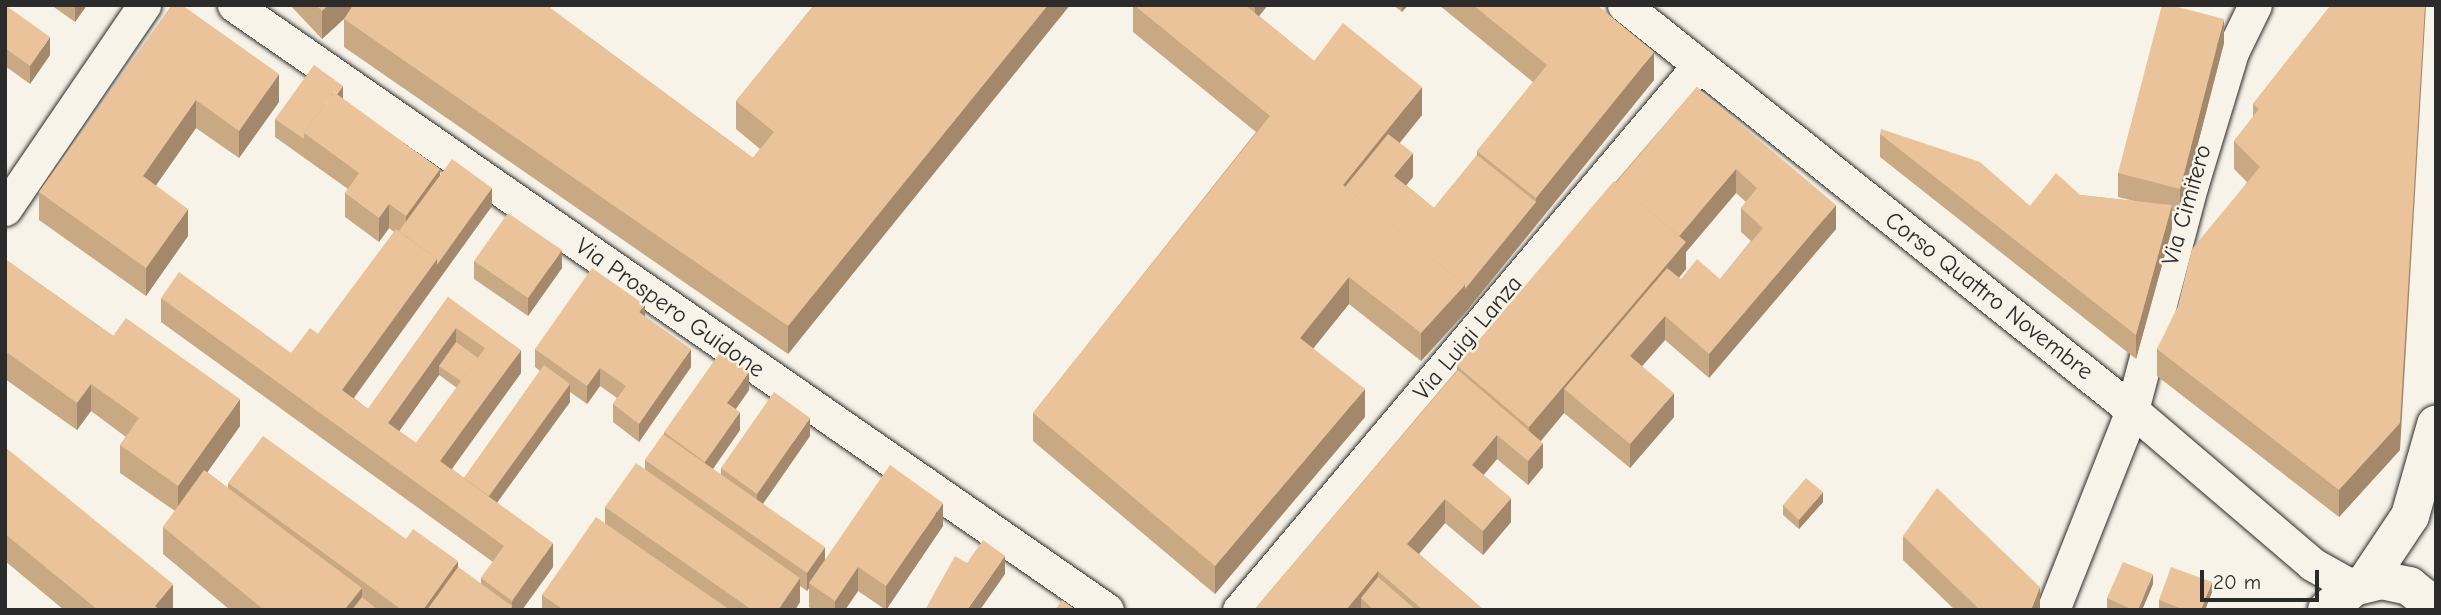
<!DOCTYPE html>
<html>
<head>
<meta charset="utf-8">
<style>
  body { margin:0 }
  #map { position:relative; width:2441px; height:615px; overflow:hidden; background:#f7f3e8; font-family:"Comic Neue",sans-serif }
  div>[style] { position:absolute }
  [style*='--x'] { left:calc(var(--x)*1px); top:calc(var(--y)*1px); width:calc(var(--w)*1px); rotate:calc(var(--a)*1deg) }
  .roads { filter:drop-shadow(0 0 2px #2b2b2b) drop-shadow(0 0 2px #2b2b2b) }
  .street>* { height:33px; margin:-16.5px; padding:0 16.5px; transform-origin:16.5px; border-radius:16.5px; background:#f7f3e8 }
  .secondary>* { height:38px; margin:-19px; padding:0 19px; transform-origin:19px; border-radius:19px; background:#f7f3e8 }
  .wall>* { inset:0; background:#c9a884 }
  .shaded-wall>* { inset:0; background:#a4886c }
  .building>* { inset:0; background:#eac39a }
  span { translate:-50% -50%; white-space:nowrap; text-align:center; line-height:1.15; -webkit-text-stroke:5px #f7f3e8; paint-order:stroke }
  .street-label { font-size:24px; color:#2b2b2b }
  .frame { position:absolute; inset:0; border:7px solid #2b2b2b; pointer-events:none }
  .scale { position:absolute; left:2200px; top:570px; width:119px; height:32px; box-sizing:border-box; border:4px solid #2b2b2b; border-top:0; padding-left:9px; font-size:21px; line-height:24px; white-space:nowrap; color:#2b2b2b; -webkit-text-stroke:5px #f7f3e8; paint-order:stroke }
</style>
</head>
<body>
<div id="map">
  <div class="roads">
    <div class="street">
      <i style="--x:234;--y:5;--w:1062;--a:34.72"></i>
      <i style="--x:1624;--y:5;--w:650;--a:38.56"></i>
      <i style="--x:2132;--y:410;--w:237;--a:40.5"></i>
      <i style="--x:2312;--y:564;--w:47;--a:29.3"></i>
      <i style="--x:5;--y:209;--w:247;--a:-55.7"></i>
      <i style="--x:1239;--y:610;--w:712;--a:-49.84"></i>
      <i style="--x:2053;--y:610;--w:215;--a:-68.4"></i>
      <i style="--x:2132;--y:410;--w:231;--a:-75.2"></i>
      <i style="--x:2191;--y:187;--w:141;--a:-73.1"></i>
      <i style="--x:2232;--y:52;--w:52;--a:-63.9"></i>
    </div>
    <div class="secondary">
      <i style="--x:2366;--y:582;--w:79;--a:-56.3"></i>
      <i style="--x:2410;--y:516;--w:95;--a:-74.1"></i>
      <i style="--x:2327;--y:610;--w:35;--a:-41"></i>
      <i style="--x:2353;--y:587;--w:29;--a:-14"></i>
      <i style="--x:2381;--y:580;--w:29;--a:12"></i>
      <i style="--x:2409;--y:586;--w:34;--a:38"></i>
    </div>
  </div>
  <div class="wall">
    <i style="clip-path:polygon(5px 5px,50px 55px,30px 84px,5px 66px)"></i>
    <i style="clip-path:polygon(51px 5px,87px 5px,75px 22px)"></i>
    <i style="clip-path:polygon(172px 5px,279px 102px,239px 158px,196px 128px,156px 185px,188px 236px,146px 296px,39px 220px,39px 192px)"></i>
    <i style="clip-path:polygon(290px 5px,552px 5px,550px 8px,753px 158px,760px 149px,736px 129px,736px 101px,814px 5px,1070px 5px,788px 354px,344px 47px,344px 19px,322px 39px)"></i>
    <i style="clip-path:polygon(1133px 5px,1268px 5px,1259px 16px,1314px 61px,1422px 115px,1399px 143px,1413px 177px,1406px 185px,1434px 208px,1477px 155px,1477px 151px,1533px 82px,1439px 5px,1597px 5px,1654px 80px,1465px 313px,1421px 361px,1349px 304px,1313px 348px,1365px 417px,1215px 594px,1033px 441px,1033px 413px,1256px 132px,1133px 32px)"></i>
    <i style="clip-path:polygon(1393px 5px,1408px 5px,1402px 12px)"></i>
    <i style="clip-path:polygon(2331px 5px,2400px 450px,2339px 517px,2157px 376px,2157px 349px,2247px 182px,2234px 169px,2234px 141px,2253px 117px,2253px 104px)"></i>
    <i style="clip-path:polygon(2224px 43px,2180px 213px,2172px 211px,2172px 229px,2136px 359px,1880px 157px,1880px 134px,2030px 206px,2080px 195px,2134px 201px,2118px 197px,2118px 173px)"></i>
    <i style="clip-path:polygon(evenodd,1697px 87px,1836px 229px,1709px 378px,1665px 340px,1642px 366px,1674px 417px,1630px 468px,1564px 413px,1541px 441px,1543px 467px,1528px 485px,1497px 459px,1483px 475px,1511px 522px,1483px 555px,1445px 523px,1419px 554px,1484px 610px,1254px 610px,1457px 370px,1457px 366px,1697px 87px,1736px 193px,1746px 202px,1741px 208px,1741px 232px,1751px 241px,1720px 279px,1681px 279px,1679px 278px,1686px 269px,1686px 252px,1736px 193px)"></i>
    <i style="clip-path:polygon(evenodd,343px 99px,440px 175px,492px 206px,354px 398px,368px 409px,448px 297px,521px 373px,452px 469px,464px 478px,540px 371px,535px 367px,535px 349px,645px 316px,691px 367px,639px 442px,613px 422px,613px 404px,617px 398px,600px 386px,587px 404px,570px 392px,570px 402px,497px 502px,553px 567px,522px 610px,230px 610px,163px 554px,163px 527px,175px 511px,120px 473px,120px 445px,126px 437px,91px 411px,77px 430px,5px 379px,5px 259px,240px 426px,207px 472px,228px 488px,228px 483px,406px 539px,458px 567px,481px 584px,481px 578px,493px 562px,161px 322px,161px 298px,291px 353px,318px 334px,394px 232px,389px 228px,379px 242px,345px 217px,345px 193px,348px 189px,275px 137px,275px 119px,343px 99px,439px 375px,457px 388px,416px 443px,399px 431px,439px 375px)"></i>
    <i style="clip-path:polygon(474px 261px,562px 268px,528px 316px,474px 279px)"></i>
    <i style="clip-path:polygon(749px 390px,736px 409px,740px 430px,713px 469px,721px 475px,721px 468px,810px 436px,763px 504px,825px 560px,943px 526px,886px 610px,858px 591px,845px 610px,813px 610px,809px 607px,809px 588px,807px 591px,800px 586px,800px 602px,795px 610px,542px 610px,542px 595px,605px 523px,605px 507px,645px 469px,645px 460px,664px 435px,664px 432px)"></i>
    <i style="clip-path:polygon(5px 447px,173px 610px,64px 610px,5px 561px)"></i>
    <i style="clip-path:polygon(1823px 502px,1799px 529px,1783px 515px,1783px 505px)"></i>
    <i style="clip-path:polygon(1903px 536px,2040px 610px,1955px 610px,1903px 560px)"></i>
    <i style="clip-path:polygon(2153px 584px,2142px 610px,2111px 610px,2107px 608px,2107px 598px)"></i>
    <i style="clip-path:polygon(2212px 592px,2205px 610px,2159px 610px,2159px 600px)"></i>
  </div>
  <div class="shaded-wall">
    <i style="clip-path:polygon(75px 5px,87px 5px,75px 22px)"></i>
    <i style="clip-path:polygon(328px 5px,359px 5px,322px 39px,322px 11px)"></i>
    <i style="clip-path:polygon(1048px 5px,1070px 5px,788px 354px,788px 326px)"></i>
    <i style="clip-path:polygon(1255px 5px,1268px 5px,1255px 21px)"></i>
    <i style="clip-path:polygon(1402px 5px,1408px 5px,1402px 12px)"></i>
    <i style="clip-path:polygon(2425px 5px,2426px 5px,2400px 450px,2339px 517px,2339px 490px)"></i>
    <i style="clip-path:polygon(2224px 19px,2224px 43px,2180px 213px,2180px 189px)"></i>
    <i style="clip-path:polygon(50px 37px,50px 55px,30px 84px,30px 66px)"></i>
    <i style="clip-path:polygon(1654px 52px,1654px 80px,1465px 313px,1421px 361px,1421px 333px,1536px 202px,1536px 198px)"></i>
    <i style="clip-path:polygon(279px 74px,279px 102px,239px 158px,239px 131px)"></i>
    <i style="clip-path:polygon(343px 86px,343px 104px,307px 135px)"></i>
    <i style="clip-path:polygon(1422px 87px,1422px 115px,1355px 199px,1343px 185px)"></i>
    <i style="clip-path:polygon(196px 100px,196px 128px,143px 204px,143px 176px)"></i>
    <i style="clip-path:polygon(1413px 153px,1413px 177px,1394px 200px,1394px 176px)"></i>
    <i style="clip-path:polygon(440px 169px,440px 193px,406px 240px,406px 216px)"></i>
    <i style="clip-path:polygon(1736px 169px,1736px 193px,1686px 252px,1686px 269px,1576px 399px,1564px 389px,1564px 413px,1529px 455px,1529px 427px,1678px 238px)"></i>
    <i style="clip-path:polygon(492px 188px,492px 206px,342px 414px,342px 390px,437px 259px)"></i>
    <i style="clip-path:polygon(389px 204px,389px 228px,379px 242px,379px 218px)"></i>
    <i style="clip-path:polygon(1836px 205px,1836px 229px,1709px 378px,1709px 354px)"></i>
    <i style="clip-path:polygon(2172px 205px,2172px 229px,2136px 359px,2136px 335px)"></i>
    <i style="clip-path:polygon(188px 209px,188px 236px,146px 296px,146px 268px)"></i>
    <i style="clip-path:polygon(562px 250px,562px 268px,528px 316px,528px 298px)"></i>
    <i style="clip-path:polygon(1349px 277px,1349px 304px,1300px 365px,1300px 338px)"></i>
    <i style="clip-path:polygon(645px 305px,645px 323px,639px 312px)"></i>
    <i style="clip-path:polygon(1665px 316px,1665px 340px,1630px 380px,1630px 356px)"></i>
    <i style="clip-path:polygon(456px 328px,456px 352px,439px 366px,439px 375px,388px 447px,388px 423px)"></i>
    <i style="clip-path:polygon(691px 349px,691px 367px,639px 442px,639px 424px)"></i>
    <i style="clip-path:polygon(521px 350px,521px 373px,440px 485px,440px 461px)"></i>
    <i style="clip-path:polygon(600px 368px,600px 386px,587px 404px,587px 386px)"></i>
    <i style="clip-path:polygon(749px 372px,749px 390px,727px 421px,727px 403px)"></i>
    <i style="clip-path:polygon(91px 384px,91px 411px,77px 430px,77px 403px)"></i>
    <i style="clip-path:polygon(570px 384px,570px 402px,486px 518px,486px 500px)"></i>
    <i style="clip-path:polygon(1365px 389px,1365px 417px,1215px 594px,1215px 566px)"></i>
    <i style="clip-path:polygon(1674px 393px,1674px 417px,1630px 468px,1630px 444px)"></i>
    <i style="clip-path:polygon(240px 399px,240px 426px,178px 514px,178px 486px)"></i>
    <i style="clip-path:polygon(740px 412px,740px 430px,705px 480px,705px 462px)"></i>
    <i style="clip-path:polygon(810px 418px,810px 436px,757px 512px,757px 494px)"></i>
    <i style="clip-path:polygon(1497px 435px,1497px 459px,1472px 489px,1472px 465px)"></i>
    <i style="clip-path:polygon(1543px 443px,1543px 467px,1528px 485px,1528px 461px)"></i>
    <i style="clip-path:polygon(1823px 492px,1823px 502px,1799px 529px,1799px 520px)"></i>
    <i style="clip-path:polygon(1511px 498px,1511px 522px,1483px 555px,1483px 531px)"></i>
    <i style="clip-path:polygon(1445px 499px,1445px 523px,1407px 568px,1407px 544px)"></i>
    <i style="clip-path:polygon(943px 503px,943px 526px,886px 610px,886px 586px)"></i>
    <i style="clip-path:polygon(553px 543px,553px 567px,522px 610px,512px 610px,512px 601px)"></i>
    <i style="clip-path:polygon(825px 547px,825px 565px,809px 583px,809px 588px,807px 591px,807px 573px)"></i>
    <i style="clip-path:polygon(1005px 556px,1005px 574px,980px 610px,967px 610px)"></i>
    <i style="clip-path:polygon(458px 561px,458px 585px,440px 610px,423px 610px)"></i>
    <i style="clip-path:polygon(858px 567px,858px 591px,845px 610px,835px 610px,835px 601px)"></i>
    <i style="clip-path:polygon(1378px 571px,1378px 595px,1361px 598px,1361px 610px,1346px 610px)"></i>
    <i style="clip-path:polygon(2153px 574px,2153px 584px,2142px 610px,2138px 610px)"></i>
    <i style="clip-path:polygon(800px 578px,800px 602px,795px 610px,778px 610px)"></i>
    <i style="clip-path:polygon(2212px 582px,2212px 592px,2205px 610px,2201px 610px)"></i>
    <i style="clip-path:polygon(173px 584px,173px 610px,155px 610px,155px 606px)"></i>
    <i style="clip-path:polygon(2040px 587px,2040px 610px,2031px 610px)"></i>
    <i style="clip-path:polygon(362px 588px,362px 610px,345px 610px,345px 609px)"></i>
  </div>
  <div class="building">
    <i style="clip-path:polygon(5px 5px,50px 37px,30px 66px,5px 48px)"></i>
    <i style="clip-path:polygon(172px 5px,182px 5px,279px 74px,239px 131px,196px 100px,143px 176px,188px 209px,146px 268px,39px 192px)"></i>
    <i style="clip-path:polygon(316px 5px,328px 5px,322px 11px)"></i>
    <i style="clip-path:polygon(353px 5px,546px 5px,753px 158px,774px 132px,736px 101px,814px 5px,1048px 5px,788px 326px,344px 19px)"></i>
    <i style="clip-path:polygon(1134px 5px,1245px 5px,1314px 61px,1343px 23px,1422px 87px,1343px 185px,1465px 285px,1421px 333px,1349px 277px,1300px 338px,1365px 389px,1215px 566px,1033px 413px,1270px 116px)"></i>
    <i style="clip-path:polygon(1473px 5px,1597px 5px,1654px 52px,1536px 198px,1477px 151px,1547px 65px)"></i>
    <i style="clip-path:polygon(2162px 5px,2170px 5px,2224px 19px,2180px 189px,2118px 173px)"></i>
    <i style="clip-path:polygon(2331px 5px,2425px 5px,2400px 423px,2339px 490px,2157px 349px,2178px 306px,2192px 249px,2260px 167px,2234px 141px,2259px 109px,2253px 104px)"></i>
    <i style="clip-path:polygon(314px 65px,343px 86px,337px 94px,334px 92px,304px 133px,304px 139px,275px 119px)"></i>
    <i style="clip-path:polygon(1697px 87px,1836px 205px,1709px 354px,1665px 316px,1630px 356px,1674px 393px,1630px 444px,1564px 389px,1667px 268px,1681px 279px,1697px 259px,1720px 279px,1763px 228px,1741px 208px,1757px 188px,1736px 169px,1679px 236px,1616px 183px)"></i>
    <i style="clip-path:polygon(334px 92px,440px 169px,406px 216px,389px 204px,379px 218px,345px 193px,359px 173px,304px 133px)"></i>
    <i style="clip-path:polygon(1881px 129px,1980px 162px,2030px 206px,2056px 173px,2080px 195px,2172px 205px,2136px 335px,1880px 134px)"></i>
    <i style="clip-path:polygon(1388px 134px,1413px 153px,1394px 176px,1434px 208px,1477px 155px,1536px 202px,1465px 289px,1465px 285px,1345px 187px)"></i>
    <i style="clip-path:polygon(452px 159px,492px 188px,437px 265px,437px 259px,399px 231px)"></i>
    <i style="clip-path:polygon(1614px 181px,1686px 242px,1529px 427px,1457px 366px)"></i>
    <i style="clip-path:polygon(508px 213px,562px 250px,528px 298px,474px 261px)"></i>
    <i style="clip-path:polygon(evenodd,396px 229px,437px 259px,342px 390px,368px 409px,448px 297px,521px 350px,440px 461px,553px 543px,512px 601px,481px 578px,504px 546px,161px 298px,179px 272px,291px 353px,310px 328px,318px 334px,396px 229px,456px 328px,485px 348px,416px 443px,388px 423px,456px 328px)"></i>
    <i style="clip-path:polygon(5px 259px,113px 336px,126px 318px,240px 399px,178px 486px,120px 445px,139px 418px,91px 384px,77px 403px,5px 351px)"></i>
    <i style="clip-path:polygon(592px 268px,645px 305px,639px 312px,691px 349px,639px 424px,613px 404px,626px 386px,600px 368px,587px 386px,535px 349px)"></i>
    <i style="clip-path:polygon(456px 342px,478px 358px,461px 381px,439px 366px)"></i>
    <i style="clip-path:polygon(721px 351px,749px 372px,727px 403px,740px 412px,705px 462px,664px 432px)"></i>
    <i style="clip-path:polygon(544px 365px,570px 384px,489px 496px,464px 478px)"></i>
    <i style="clip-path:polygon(1458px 370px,1543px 443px,1528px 461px,1497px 435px,1472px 465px,1511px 498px,1483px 531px,1445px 499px,1407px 544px,1484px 610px,1423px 610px,1378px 571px,1346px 610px,1254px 610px)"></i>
    <i style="clip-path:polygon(774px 392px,810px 418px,757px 494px,721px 468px)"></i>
    <i style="clip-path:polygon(663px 434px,825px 547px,807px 573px,645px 460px)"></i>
    <i style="clip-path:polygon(263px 436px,406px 539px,413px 529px,458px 561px,423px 610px,402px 610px,228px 483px)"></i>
    <i style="clip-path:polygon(5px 447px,173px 584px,155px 606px,160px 610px,98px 610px,5px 534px)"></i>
    <i style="clip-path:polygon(636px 463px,800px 578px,778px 610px,752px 610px,605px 507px)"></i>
    <i style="clip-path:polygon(890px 465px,943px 503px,886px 586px,858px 567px,835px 601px,809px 583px)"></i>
    <i style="clip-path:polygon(204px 470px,362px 588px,345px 609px,346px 610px,264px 610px,163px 527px)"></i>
    <i style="clip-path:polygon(1806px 478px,1823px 492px,1799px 520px,1783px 505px)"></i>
    <i style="clip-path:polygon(1937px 488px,2040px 587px,2031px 610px,1980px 610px,1903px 536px)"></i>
    <i style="clip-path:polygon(596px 517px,730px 610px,564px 610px,542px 595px)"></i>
    <i style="clip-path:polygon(983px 540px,1005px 556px,967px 610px,925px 610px,955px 556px,967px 563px)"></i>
    <i style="clip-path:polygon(2123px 562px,2153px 574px,2138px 610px,2133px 610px,2107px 598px)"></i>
    <i style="clip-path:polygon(458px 567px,512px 606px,510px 610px,427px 610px)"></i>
    <i style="clip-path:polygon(2171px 567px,2212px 582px,2201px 610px,2185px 610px,2159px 600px)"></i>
    <i style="clip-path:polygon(1378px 577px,1416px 610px,1374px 610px,1361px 598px)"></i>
    <i style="clip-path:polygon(362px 597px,378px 610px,352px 610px)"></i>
    <i style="clip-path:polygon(1062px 600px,1076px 610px,1055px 610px)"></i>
  </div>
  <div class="street-label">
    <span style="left:2187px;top:205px;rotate:-74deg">Via Cimitero</span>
    <span style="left:1989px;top:296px;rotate:38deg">Corso Quattro Novembre</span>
    <span style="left:670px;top:308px;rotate:35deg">Via Prospero Guidone</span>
    <span style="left:1468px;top:338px;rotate:-50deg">Via Luigi Lanza</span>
  </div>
  <div class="frame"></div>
  <div class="scale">20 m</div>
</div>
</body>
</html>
